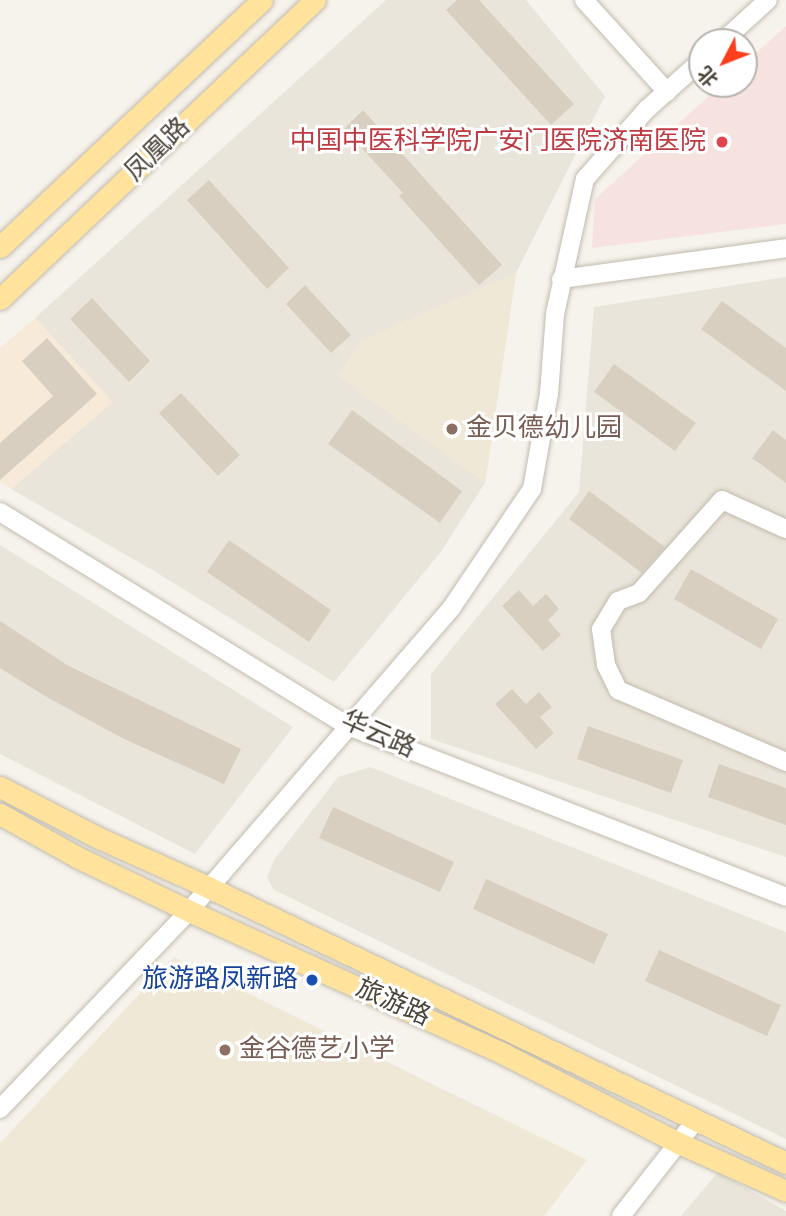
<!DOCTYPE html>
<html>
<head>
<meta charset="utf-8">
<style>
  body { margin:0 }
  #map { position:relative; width:786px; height:1216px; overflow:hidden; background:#f6f3ec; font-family:"Alegreya Sans","Noto Sans SC",sans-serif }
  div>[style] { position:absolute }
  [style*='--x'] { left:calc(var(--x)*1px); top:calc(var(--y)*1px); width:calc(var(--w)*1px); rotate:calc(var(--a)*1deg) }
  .residential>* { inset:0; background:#eae5da }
  .commercial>* { inset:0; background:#f7ead8 }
  .education>* { inset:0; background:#efe8d6 }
  .medical>* { inset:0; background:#f6e3e0 }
  .building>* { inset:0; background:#d8cfc1 }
  .roads { filter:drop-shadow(0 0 2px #c2bbae) drop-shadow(0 0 2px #c2bbae) }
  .minor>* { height:18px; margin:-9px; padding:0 9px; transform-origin:9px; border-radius:9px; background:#fff }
  .major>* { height:21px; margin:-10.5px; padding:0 10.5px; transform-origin:10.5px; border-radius:10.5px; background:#ffe39c }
  .dots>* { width:19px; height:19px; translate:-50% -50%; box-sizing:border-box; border:4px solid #fff; border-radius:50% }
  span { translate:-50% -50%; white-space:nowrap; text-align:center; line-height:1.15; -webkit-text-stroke:6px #fff; paint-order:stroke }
  .health-label { font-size:26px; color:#be3a42 }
  .right { translate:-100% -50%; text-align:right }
  .street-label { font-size:26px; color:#4b4439 }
  .education-label { font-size:26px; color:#785e54 }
  .left { translate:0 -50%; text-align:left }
  .transit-label { font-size:26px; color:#164399 }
  .north { position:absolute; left:688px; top:28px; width:70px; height:70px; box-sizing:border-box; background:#fff; border:2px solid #b7b4b0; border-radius:50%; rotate:228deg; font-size:19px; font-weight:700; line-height:28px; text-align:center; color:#4b4439 }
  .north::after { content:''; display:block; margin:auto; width:24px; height:32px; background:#fc3f1d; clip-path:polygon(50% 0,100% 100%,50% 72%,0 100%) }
</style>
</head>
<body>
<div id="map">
  <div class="residential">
    <i style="clip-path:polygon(386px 0,526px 0,605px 96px,516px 273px,485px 483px,440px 553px,334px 682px,154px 571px,11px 489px,112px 402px,35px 318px)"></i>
    <i style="clip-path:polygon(786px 277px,786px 857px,431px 739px,431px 674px,579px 492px,594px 307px)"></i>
    <i style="clip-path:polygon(0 545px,293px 727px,195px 854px,0 754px)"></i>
    <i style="clip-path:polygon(370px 767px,786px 932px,786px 1139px,274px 890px,267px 877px,274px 860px,338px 777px)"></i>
    <i style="clip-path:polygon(718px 1172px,786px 1211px,786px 1216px,681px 1216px)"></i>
  </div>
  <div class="commercial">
    <i style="clip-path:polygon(35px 318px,113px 402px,11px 489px,0 482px,0 348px)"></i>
  </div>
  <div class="education">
    <i style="clip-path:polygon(516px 273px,485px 483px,338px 376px,360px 341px)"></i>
    <i style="clip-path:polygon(174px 957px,587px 1160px,544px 1216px,0 1216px,0 1143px)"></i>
  </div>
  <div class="medical">
    <i style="clip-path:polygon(786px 26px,786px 224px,592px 248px,595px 199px,722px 84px,744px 84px,744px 64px)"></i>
  </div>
  <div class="building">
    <i style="clip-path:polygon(457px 0,479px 0,574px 104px,551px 125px,446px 10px)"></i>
    <i style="clip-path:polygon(363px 110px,502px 265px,479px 285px,399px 196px,403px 193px,344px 129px)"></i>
    <i style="clip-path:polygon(209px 180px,289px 268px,267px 289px,187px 200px)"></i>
    <i style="clip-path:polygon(305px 285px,351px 335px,331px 353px,286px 304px)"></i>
    <i style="clip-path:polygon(92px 298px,150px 361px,129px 382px,70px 319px)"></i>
    <i style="clip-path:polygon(722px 301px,786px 348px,786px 391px,701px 329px)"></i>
    <i style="clip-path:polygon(47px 338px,97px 394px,0 480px,0 443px,53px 396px,22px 361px)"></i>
    <i style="clip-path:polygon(614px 364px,696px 423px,675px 451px,594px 392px)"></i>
    <i style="clip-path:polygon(181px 393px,240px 455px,218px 476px,159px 413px)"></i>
    <i style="clip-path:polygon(352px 410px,462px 491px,440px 523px,328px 444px)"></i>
    <i style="clip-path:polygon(773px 430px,786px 440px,786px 483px,752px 458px)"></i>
    <i style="clip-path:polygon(589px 491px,665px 547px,642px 573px,569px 519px)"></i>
    <i style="clip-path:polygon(229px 540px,331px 610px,309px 642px,207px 572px)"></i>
    <i style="clip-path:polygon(691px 569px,778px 619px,761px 649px,674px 599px)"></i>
    <i style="clip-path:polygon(519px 590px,533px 606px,546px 594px,559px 609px,548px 620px,561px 635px,543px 651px,502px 606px)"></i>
    <i style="clip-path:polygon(0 621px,67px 665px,241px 749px,224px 784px,122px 738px,45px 696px,0 668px)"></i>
    <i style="clip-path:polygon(512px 689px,526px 704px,539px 692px,552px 707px,540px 717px,554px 733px,536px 749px,495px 704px)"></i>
    <i style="clip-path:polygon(588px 726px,683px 760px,671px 793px,577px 759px)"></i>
    <i style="clip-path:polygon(719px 764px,786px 788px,786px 825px,708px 797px)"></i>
    <i style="clip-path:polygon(333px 807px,454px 862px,440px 892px,319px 838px)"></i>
    <i style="clip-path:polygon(486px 879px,608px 934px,594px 964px,473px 909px)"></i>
    <i style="clip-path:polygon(659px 950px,781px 1005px,767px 1036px,645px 981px)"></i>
  </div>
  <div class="roads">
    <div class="minor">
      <i style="--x:584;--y:0;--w:124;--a:47.9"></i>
      <i style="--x:722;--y:42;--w:62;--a:-42.4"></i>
      <i style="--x:561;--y:279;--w:227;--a:-7.8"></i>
      <i style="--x:0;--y:512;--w:409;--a:31.6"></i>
      <i style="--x:348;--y:726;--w:470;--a:21.3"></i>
      <i style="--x:786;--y:529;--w:70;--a:-155.6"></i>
      <i style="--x:722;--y:500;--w:125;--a:131.7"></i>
      <i style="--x:639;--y:593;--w:22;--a:159"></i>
      <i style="--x:618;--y:601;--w:33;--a:121"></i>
      <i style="--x:601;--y:629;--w:36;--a:82"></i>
      <i style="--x:606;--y:665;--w:28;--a:64"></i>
      <i style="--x:618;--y:690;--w:183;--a:23.2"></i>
      <i style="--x:0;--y:1109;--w:274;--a:-46.3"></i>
      <i style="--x:189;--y:911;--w:402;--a:-49.1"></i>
      <i style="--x:452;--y:607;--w:143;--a:-55.9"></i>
      <i style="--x:532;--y:489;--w:97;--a:-79.9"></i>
      <i style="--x:549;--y:394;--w:80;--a:-85.7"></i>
      <i style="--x:555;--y:314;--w:138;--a:-77.5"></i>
      <i style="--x:585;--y:179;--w:94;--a:-48.5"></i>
      <i style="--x:647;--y:109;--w:74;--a:-41.7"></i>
      <i style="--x:621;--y:1216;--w:122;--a:-52"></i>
    </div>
    <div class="major">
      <i style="--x:0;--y:247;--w:360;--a:-43.3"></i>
      <i style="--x:0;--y:299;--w:434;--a:-43.5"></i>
      <i style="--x:0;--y:787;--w:111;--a:27.3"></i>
      <i style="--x:99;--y:838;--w:120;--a:24.2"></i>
      <i style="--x:208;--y:887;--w:641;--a:25.52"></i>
      <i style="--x:0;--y:814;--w:88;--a:29.2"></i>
      <i style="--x:77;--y:857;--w:124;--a:25.7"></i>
      <i style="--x:189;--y:911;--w:346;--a:24.4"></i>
      <i style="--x:504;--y:1054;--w:199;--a:27"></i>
      <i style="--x:681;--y:1144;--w:115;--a:24.1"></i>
    </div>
  </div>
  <div class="dots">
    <i style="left:722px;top:142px;background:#e0444e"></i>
    <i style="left:452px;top:429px;background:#8d6e63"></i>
    <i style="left:312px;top:980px;background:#1a4fb4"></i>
    <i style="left:225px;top:1050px;background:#8d6e63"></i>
  </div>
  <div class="health-label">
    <span class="right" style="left:706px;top:142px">中国中医科学院广安门医院济南医院</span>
  </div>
  <div class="street-label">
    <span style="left:158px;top:150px;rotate:-44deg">凤凰路</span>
    <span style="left:378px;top:735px;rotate:24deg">华云路</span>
    <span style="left:393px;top:1003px;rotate:24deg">旅游路</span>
  </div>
  <div class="education-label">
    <span class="left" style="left:466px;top:429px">金贝德幼儿园</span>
    <span class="left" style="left:239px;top:1050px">金谷德艺小学</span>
  </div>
  <div class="transit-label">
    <span class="right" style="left:298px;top:980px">旅游路凤新路</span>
  </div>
  <div class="north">北</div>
</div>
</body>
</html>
